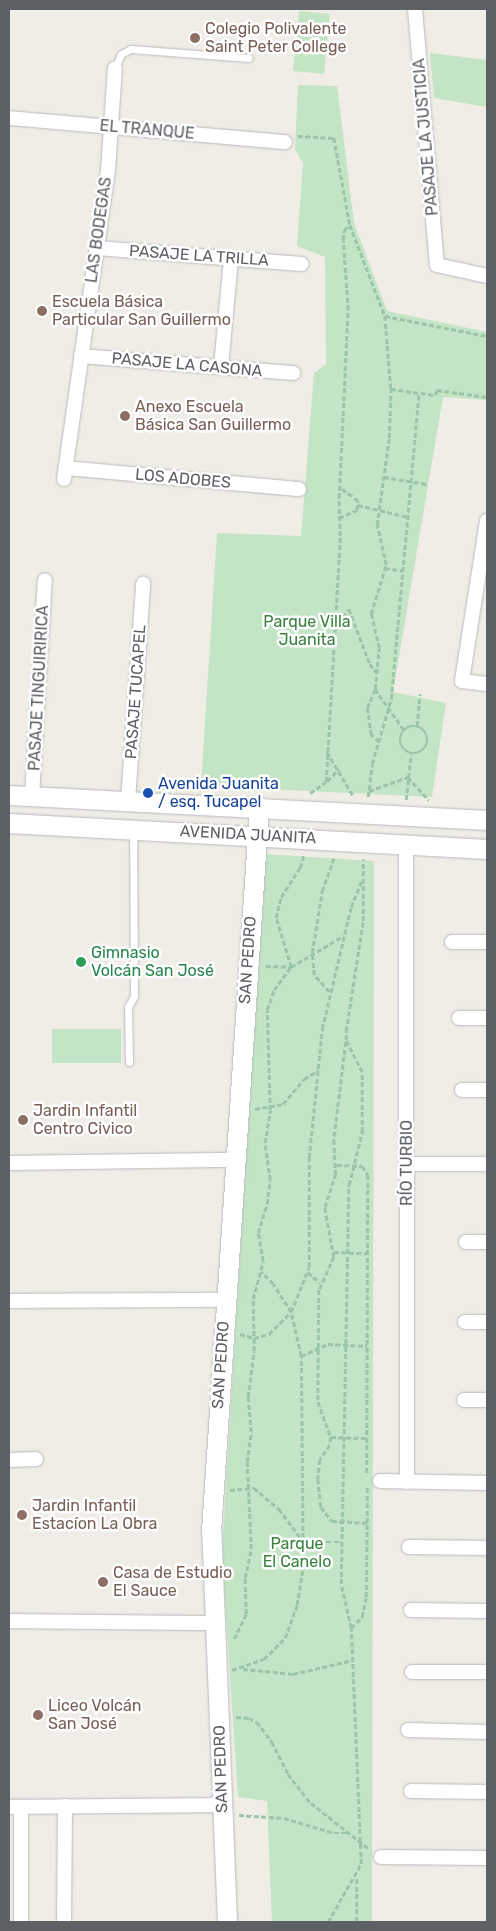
<!DOCTYPE html>
<html>
<head>
<meta charset="utf-8">
<style>
  body { margin:0 }
  #map { position:relative; width:496px; height:1931px; overflow:hidden; background:#efede5; font-family:Rubik,sans-serif }
  div>[style] { position:absolute }
  [style*='--x'] { left:calc(var(--x)*1px); top:calc(var(--y)*1px); width:calc(var(--w)*1px); rotate:calc(var(--a)*1deg) }
  .green>* { inset:0; background:#c3e5c5 }
  .path>* { height:2.5px; margin-top:-1.25px; transform-origin:0; background:repeating-linear-gradient(90deg,#9bc4a9 0 5px,transparent 0 7.5px) }
  .path>.ring { margin:-1.25px; padding:0; box-sizing:content-box; background:none; border:2.5px solid #9bc4a9; border-radius:50% }
  .roads { filter:drop-shadow(0 0 1px #b8babf) drop-shadow(0 0 1px #b8babf) }
  .lane>* { height:7px; margin:-3.5px; padding:0 3.5px; transform-origin:3.5px; border-radius:3.5px; background:#fff }
  .street>* { height:14px; margin:-7px; padding:0 7px; transform-origin:7px; border-radius:7px; background:#fff }
  .secondary>* { height:19px; margin:-9.5px; padding:0 9.5px; transform-origin:9.5px; border-radius:9.5px; background:#fff }
  .dots>* { width:14px; height:14px; translate:-50% -50%; box-sizing:border-box; border:2px solid #fff; border-radius:50% }
  span { translate:-50% -50%; white-space:nowrap; text-align:center; line-height:1.15; -webkit-text-stroke:5px #fff; paint-order:stroke }
  .education-label { font-size:16px; color:#785e54 }
  .left { translate:0 -50%; text-align:left }
  .street-label { font-size:16px; color:#5d6065 }
  .park-label { font-size:16px; color:#38813f }
  .transit-label { font-size:16px; color:#164399 }
  .leisure-label { font-size:16px; color:#27864d }
  .frame { position:absolute; inset:0; border:10px solid #5d6065; pointer-events:none }
</style>
</head>
<body>
<div id="map">
  <div class="green">
    <i style="clip-path:polygon(299px 11px,330px 14px,324px 74px,293px 71px)"></i>
    <i style="clip-path:polygon(430px 53px,487px 60px,487px 107px,434px 98px)"></i>
    <i style="clip-path:polygon(298px 85px,337px 86px,354px 223px,387px 311px,487px 332px,487px 400px,443px 397px,393px 692px,446px 703px,432px 797px,201px 786px,217px 533px,301px 536px,314px 373px,326px 364px,325px 257px,297px 246px,303px 163px,295px 149px)"></i>
    <i style="clip-path:polygon(264px 854px,374px 861px,372px 1922px,272px 1922px,267px 1801px,238px 1797px,222px 1554px)"></i>
    <i style="clip-path:polygon(52px 1029px,121px 1029px,121px 1063px,52px 1063px)"></i>
  </div>
  <div class="path">
    <i style="--x:298;--y:136;--w:36;--a:3"></i>
    <i style="--x:334;--y:138;--w:88;--a:79.6"></i>
    <i style="--x:350;--y:225;--w:97;--a:69"></i>
    <i style="--x:385;--y:316;--w:73;--a:85.3"></i>
    <i style="--x:391;--y:389;--w:44;--a:7.8"></i>
    <i style="--x:435;--y:395;--w:5;--a:-68"></i>
    <i style="--x:437;--y:390;--w:50;--a:8"></i>
    <i style="--x:385;--y:316;--w:104;--a:11.1"></i>
    <i style="--x:384;--y:477;--w:43;--a:9.5"></i>
    <i style="--x:358;--y:505;--w:51;--a:13.5"></i>
    <i style="--x:339;--y:518;--w:20;--a:-24"></i>
    <i style="--x:357;--y:510;--w:9;--a:-84"></i>
    <i style="--x:358;--y:501;--w:24;--a:-144"></i>
    <i style="--x:385;--y:568;--w:18;--a:9"></i>
    <i style="--x:335;--y:630;--w:25;--a:-56"></i>
    <i style="--x:349;--y:609;--w:59;--a:69.1"></i>
    <i style="--x:370;--y:664;--w:10;--a:53"></i>
    <i style="--x:375;--y:689;--w:50;--a:54.7"></i>
    <i class="ring" style="left:400px;top:726px;width:25.5px;height:25.5px"></i>
    <i style="--x:417;--y:726;--w:32;--a:-85"></i>
    <i style="--x:379;--y:742;--w:11;--a:-139"></i>
    <i style="--x:371;--y:735;--w:27;--a:-98"></i>
    <i style="--x:367;--y:708;--w:21;--a:-67"></i>
    <i style="--x:375;--y:689;--w:41;--a:-84.4"></i>
    <i style="--x:379;--y:648;--w:35;--a:-103"></i>
    <i style="--x:371;--y:614;--w:51;--a:-73"></i>
    <i style="--x:386;--y:565;--w:41;--a:-102.7"></i>
    <i style="--x:377;--y:525;--w:88;--a:-82.1"></i>
    <i style="--x:389;--y:438;--w:49;--a:-87.7"></i>
    <i style="--x:327;--y:752;--w:52;--a:59"></i>
    <i style="--x:327;--y:781;--w:17;--a:-45"></i>
    <i style="--x:369;--y:791;--w:41;--a:-19.7"></i>
    <i style="--x:408;--y:777;--w:31;--a:48"></i>
    <i style="--x:310;--y:793;--w:19;--a:-35"></i>
    <i style="--x:326;--y:782;--w:246;--a:-86.7"></i>
    <i style="--x:340;--y:536;--w:38;--a:-92"></i>
    <i style="--x:339;--y:498;--w:188;--a:-87.3"></i>
    <i style="--x:348;--y:310;--w:70;--a:-94.1"></i>
    <i style="--x:343;--y:240;--w:10;--a:-84"></i>
    <i style="--x:344;--y:230;--w:8;--a:-40"></i>
    <i style="--x:368;--y:797;--w:33;--a:-83"></i>
    <i style="--x:372;--y:764;--w:68;--a:-73.7"></i>
    <i style="--x:391;--y:699;--w:307;--a:-84.8"></i>
    <i style="--x:406;--y:800;--w:46;--a:-83.8"></i>
    <i style="--x:266;--y:966;--w:25;--a:2"></i>
    <i style="--x:291;--y:967;--w:51;--a:-107"></i>
    <i style="--x:276;--y:918;--w:22;--a:-77"></i>
    <i style="--x:281;--y:897;--w:35;--a:-57"></i>
    <i style="--x:300;--y:868;--w:15;--a:-74"></i>
    <i style="--x:329;--y:992;--w:23;--a:-131"></i>
    <i style="--x:314;--y:975;--w:22;--a:-95"></i>
    <i style="--x:312;--y:953;--w:63;--a:-80.8"></i>
    <i style="--x:322;--y:891;--w:35;--a:-70"></i>
    <i style="--x:346;--y:1042;--w:99;--a:97"></i>
    <i style="--x:334;--y:1140;--w:34;--a:87"></i>
    <i style="--x:336;--y:1174;--w:36;--a:108"></i>
    <i style="--x:325;--y:1208;--w:50;--a:79.6"></i>
    <i style="--x:334;--y:1257;--w:36;--a:114"></i>
    <i style="--x:319;--y:1290;--w:112;--a:90.5"></i>
    <i style="--x:318;--y:1402;--w:37;--a:70"></i>
    <i style="--x:331;--y:1437;--w:8;--a:97"></i>
    <i style="--x:330;--y:1445;--w:18;--a:124"></i>
    <i style="--x:320;--y:1460;--w:19;--a:96"></i>
    <i style="--x:318;--y:1479;--w:28;--a:84"></i>
    <i style="--x:321;--y:1507;--w:18;--a:52"></i>
    <i style="--x:332;--y:1521;--w:35;--a:3"></i>
    <i style="--x:367;--y:1523;--w:36;--a:-90"></i>
    <i style="--x:255;--y:1109;--w:28;--a:-10"></i>
    <i style="--x:283;--y:1104;--w:33;--a:-50"></i>
    <i style="--x:304;--y:1079;--w:17;--a:-31"></i>
    <i style="--x:337;--y:1165;--w:25;--a:2"></i>
    <i style="--x:362;--y:1166;--w:11;--a:56"></i>
    <i style="--x:368;--y:1175;--w:299;--a:90.2"></i>
    <i style="--x:334;--y:1252;--w:33;--a:2"></i>
    <i style="--x:308;--y:1272;--w:16;--a:43"></i>
    <i style="--x:240;--y:1334;--w:15;--a:16"></i>
    <i style="--x:254;--y:1338;--w:16;--a:-15"></i>
    <i style="--x:269;--y:1334;--w:31;--a:-45"></i>
    <i style="--x:291;--y:1312;--w:33;--a:-123"></i>
    <i style="--x:273;--y:1284;--w:17;--a:-135"></i>
    <i style="--x:301;--y:1356;--w:30;--a:-24"></i>
    <i style="--x:328;--y:1344;--w:39;--a:3"></i>
    <i style="--x:331;--y:1437;--w:36;--a:2"></i>
    <i style="--x:230;--y:1490;--w:24;--a:-5"></i>
    <i style="--x:254;--y:1488;--w:33;--a:40"></i>
    <i style="--x:279;--y:1509;--w:41;--a:52.9"></i>
    <i style="--x:304;--y:1542;--w:38;--a:0"></i>
    <i style="--x:351;--y:1628;--w:16;--a:-45"></i>
    <i style="--x:362;--y:1617;--w:20;--a:-79"></i>
    <i style="--x:366;--y:1597;--w:74;--a:-89.2"></i>
    <i style="--x:234;--y:1639;--w:28;--a:-64"></i>
    <i style="--x:246;--y:1614;--w:36;--a:-92"></i>
    <i style="--x:245;--y:1578;--w:30;--a:-78"></i>
    <i style="--x:251;--y:1549;--w:87;--a:-92.6"></i>
    <i style="--x:247;--y:1462;--w:30;--a:-82"></i>
    <i style="--x:251;--y:1432;--w:35;--a:-95"></i>
    <i style="--x:248;--y:1397;--w:46;--a:-82.6"></i>
    <i style="--x:254;--y:1351;--w:52;--a:-91.1"></i>
    <i style="--x:253;--y:1299;--w:39;--a:-75"></i>
    <i style="--x:263;--y:1261;--w:28;--a:-100"></i>
    <i style="--x:258;--y:1233;--w:30;--a:-73"></i>
    <i style="--x:267;--y:1204;--w:24;--a:-83"></i>
    <i style="--x:270;--y:1180;--w:37;--a:-98"></i>
    <i style="--x:265;--y:1143;--w:33;--a:-81"></i>
    <i style="--x:270;--y:1110;--w:100;--a:-91.7"></i>
    <i style="--x:267;--y:1010;--w:21;--a:-71"></i>
    <i style="--x:274;--y:990;--w:29;--a:-54"></i>
    <i style="--x:291;--y:967;--w:61;--a:-30.8"></i>
    <i style="--x:243;--y:1669;--w:50;--a:5.7"></i>
    <i style="--x:293;--y:1674;--w:62;--a:-13.1"></i>
    <i style="--x:232;--y:1670;--w:34;--a:-19"></i>
    <i style="--x:264;--y:1659;--w:30;--a:-45"></i>
    <i style="--x:285;--y:1638;--w:35;--a:-70"></i>
    <i style="--x:297;--y:1605;--w:37;--a:-81"></i>
    <i style="--x:303;--y:1568;--w:212;--a:-90.5"></i>
    <i style="--x:301;--y:1356;--w:45;--a:-102.8"></i>
    <i style="--x:291;--y:1312;--w:48;--a:-68.2"></i>
    <i style="--x:309;--y:1267;--w:109;--a:-90"></i>
    <i style="--x:309;--y:1158;--w:130;--a:-84.2"></i>
    <i style="--x:322;--y:1029;--w:125;--a:-76.6"></i>
    <i style="--x:351;--y:907;--w:27;--a:-68"></i>
    <i style="--x:236;--y:1717;--w:13;--a:4"></i>
    <i style="--x:249;--y:1718;--w:9;--a:27"></i>
    <i style="--x:257;--y:1722;--w:25;--a:53"></i>
    <i style="--x:272;--y:1742;--w:36;--a:63"></i>
    <i style="--x:288;--y:1774;--w:37;--a:52"></i>
    <i style="--x:311;--y:1803;--w:74;--a:38.4"></i>
    <i style="--x:239;--y:1815;--w:45;--a:3.8"></i>
    <i style="--x:284;--y:1818;--w:52;--a:16.7"></i>
    <i style="--x:334;--y:1833;--w:16;--a:0"></i>
    <i style="--x:357;--y:1879;--w:43;--a:90"></i>
    <i style="--x:328;--y:1922;--w:67;--a:-60.4"></i>
    <i style="--x:361;--y:1864;--w:236;--a:-92.4"></i>
    <i style="--x:351;--y:1628;--w:45;--a:-102.8"></i>
    <i style="--x:341;--y:1584;--w:399;--a:-88.9"></i>
    <i style="--x:349;--y:1185;--w:55;--a:-76.2"></i>
    <i style="--x:362;--y:1132;--w:60;--a:-90"></i>
    <i style="--x:362;--y:1072;--w:36;--a:-117"></i>
    <i style="--x:346;--y:1040;--w:9;--a:-90"></i>
    <i style="--x:346;--y:1031;--w:111;--a:-81.2"></i>
    <i style="--x:363;--y:921;--w:62;--a:-90"></i>
  </div>
  <div class="roads">
    <div class="lane">
      <i style="--x:115;--y:68;--w:15;--a:-67"></i>
      <i style="--x:121;--y:54;--w:11;--a:-27"></i>
      <i style="--x:131;--y:49;--w:118;--a:4.4"></i>
      <i style="--x:129;--y:1062;--w:55;--a:-91"></i>
      <i style="--x:128;--y:1007;--w:13;--a:-61"></i>
      <i style="--x:134;--y:996;--w:165;--a:-90.3"></i>
    </div>
    <div class="street">
      <i style="--x:415;--y:9;--w:257;--a:85.1"></i>
      <i style="--x:437;--y:265;--w:51;--a:12.4"></i>
      <i style="--x:9;--y:118;--w:277;--a:5"></i>
      <i style="--x:97;--y:248;--w:205;--a:4.5"></i>
      <i style="--x:81;--y:356;--w:213;--a:4.6"></i>
      <i style="--x:221;--y:367;--w:108;--a:-84.7"></i>
      <i style="--x:66;--y:468;--w:234;--a:5.2"></i>
      <i style="--x:64;--y:479;--w:312;--a:-81.9"></i>
      <i style="--x:108;--y:170;--w:102;--a:-86.1"></i>
      <i style="--x:487;--y:521;--w:162;--a:98.9"></i>
      <i style="--x:462;--y:681;--w:25;--a:7"></i>
      <i style="--x:32;--y:796;--w:216;--a:-86.6"></i>
      <i style="--x:128;--y:801;--w:218;--a:-86"></i>
      <i style="--x:406;--y:844;--w:638;--a:89.91"></i>
      <i style="--x:452;--y:942;--w:35;--a:0"></i>
      <i style="--x:459;--y:1018;--w:28;--a:0"></i>
      <i style="--x:462;--y:1090;--w:25;--a:0"></i>
      <i style="--x:9;--y:1163;--w:226;--a:-0.8"></i>
      <i style="--x:407;--y:1164;--w:80;--a:0"></i>
      <i style="--x:466;--y:1242;--w:21;--a:0"></i>
      <i style="--x:9;--y:1301;--w:217;--a:-0.3"></i>
      <i style="--x:465;--y:1322;--w:22;--a:0"></i>
      <i style="--x:464;--y:1400;--w:23;--a:0"></i>
      <i style="--x:9;--y:1460;--w:27;--a:-2"></i>
      <i style="--x:380;--y:1481;--w:107;--a:1.1"></i>
      <i style="--x:409;--y:1547;--w:78;--a:0.7"></i>
      <i style="--x:411;--y:1610;--w:76;--a:0.8"></i>
      <i style="--x:9;--y:1621;--w:205;--a:0.6"></i>
      <i style="--x:412;--y:1672;--w:75;--a:0"></i>
      <i style="--x:408;--y:1730;--w:79;--a:1.5"></i>
      <i style="--x:411;--y:1791;--w:76;--a:0.8"></i>
      <i style="--x:9;--y:1807;--w:213;--a:-0.5"></i>
      <i style="--x:21;--y:1807;--w:115;--a:90"></i>
      <i style="--x:381;--y:1857;--w:106;--a:0.5"></i>
      <i style="--x:64;--y:1922;--w:116;--a:-89.5"></i>
    </div>
    <div class="secondary">
      <i style="--x:9;--y:795;--w:479;--a:3"></i>
      <i style="--x:9;--y:823;--w:479;--a:3.1"></i>
      <i style="--x:227;--y:1922;--w:390;--a:-92.3"></i>
      <i style="--x:211;--y:1532;--w:727;--a:-86.21"></i>
    </div>
  </div>
  <div class="dots">
    <i style="left:195px;top:38px;background:#8d6e63"></i>
    <i style="left:42px;top:311px;background:#8d6e63"></i>
    <i style="left:125px;top:416px;background:#8d6e63"></i>
    <i style="left:148px;top:793px;background:#1a4fb4"></i>
    <i style="left:81px;top:962px;background:#2e9e5b"></i>
    <i style="left:23px;top:1120px;background:#8d6e63"></i>
    <i style="left:22px;top:1515px;background:#8d6e63"></i>
    <i style="left:103px;top:1582px;background:#8d6e63"></i>
    <i style="left:38px;top:1715px;background:#8d6e63"></i>
  </div>
  <div class="education-label">
    <span class="left" style="left:205px;top:38px">Colegio Polivalente<br>Saint Peter College</span>
    <span class="left" style="left:52px;top:311px">Escuela Básica<br>Particular San Guillermo</span>
    <span class="left" style="left:135px;top:416px">Anexo Escuela<br>Básica San Guillermo</span>
    <span class="left" style="left:33px;top:1120px">Jardin Infantil<br>Centro Civico</span>
    <span class="left" style="left:32px;top:1515px">Jardin Infantil<br>Estacíon La Obra</span>
    <span class="left" style="left:113px;top:1582px">Casa de Estudio<br>El Sauce</span>
    <span class="left" style="left:48px;top:1715px">Liceo Volcán<br>San José</span>
  </div>
  <div class="street-label">
    <span style="left:147px;top:130px;rotate:5deg">EL TRANQUE</span>
    <span style="left:426px;top:137px;rotate:-95deg">PASAJE LA JUSTICIA</span>
    <span style="left:99px;top:230px;rotate:-82deg">LAS BODEGAS</span>
    <span style="left:199px;top:256px;rotate:4deg">PASAJE LA TRILLA</span>
    <span style="left:187px;top:365px;rotate:5deg">PASAJE LA CASONA</span>
    <span style="left:183px;top:479px;rotate:5deg">LOS ADOBES</span>
    <span style="left:39px;top:688px;rotate:-87deg">PASAJE TINGUIRIRICA</span>
    <span style="left:136px;top:692px;rotate:-86deg">PASAJE TUCAPEL</span>
    <span style="left:248px;top:835px;rotate:3deg">AVENIDA JUANITA</span>
    <span style="left:248px;top:960px;rotate:-86deg">SAN PEDRO</span>
    <span style="left:407px;top:1163px;rotate:-90deg">RÍO TURBIO</span>
    <span style="left:221px;top:1365px;rotate:-86deg">SAN PEDRO</span>
    <span style="left:221px;top:1769px;rotate:-92deg">SAN PEDRO</span>
  </div>
  <div class="park-label">
    <span style="left:307px;top:631px">Parque Villa<br>Juanita</span>
    <span style="left:297px;top:1553px">Parque<br>El Canelo</span>
  </div>
  <div class="transit-label">
    <span class="left" style="left:158px;top:793px">Avenida Juanita<br>/ esq. Tucapel</span>
  </div>
  <div class="leisure-label">
    <span class="left" style="left:91px;top:962px">Gimnasio<br>Volcán San José</span>
  </div>
  <div class="frame"></div>
</div>
</body>
</html>
